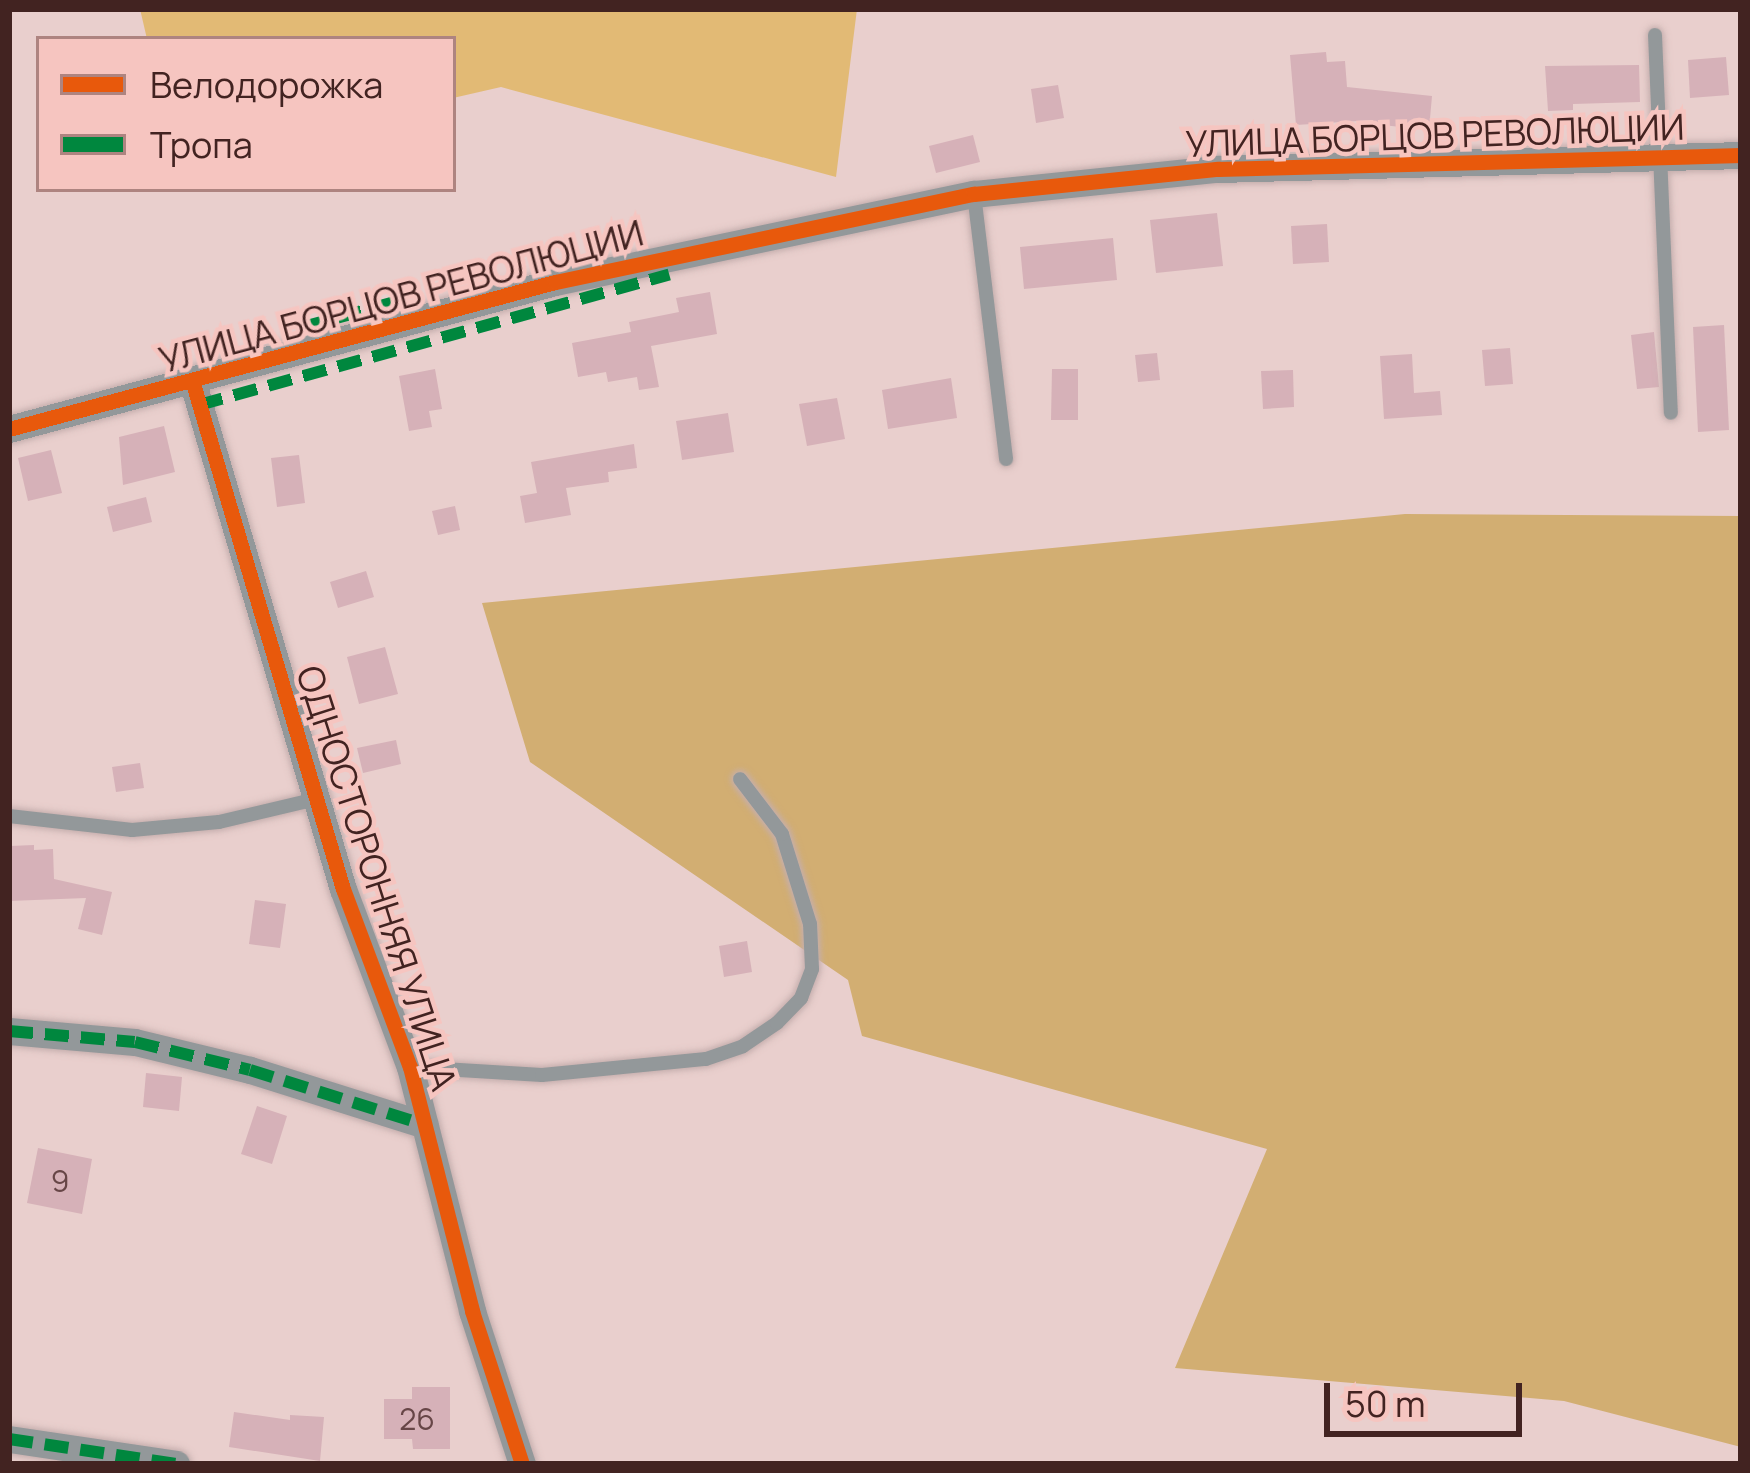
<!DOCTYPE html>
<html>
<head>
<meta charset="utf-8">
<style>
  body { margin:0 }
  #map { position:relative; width:1750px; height:1473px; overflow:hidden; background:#e9cfcd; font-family:Manrope,sans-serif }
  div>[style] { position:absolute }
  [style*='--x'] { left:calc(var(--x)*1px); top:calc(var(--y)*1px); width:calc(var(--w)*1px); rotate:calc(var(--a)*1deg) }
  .green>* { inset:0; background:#e2ba75 }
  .forest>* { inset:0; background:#d2ae72 }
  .building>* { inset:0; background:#d6b1b8 }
  .roads { filter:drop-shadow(0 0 3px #c5aead) drop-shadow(0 0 3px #c5aead) }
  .service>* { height:14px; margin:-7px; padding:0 7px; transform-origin:7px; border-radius:7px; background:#93989a }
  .minor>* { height:27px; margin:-13.5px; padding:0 13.5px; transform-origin:13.5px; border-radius:13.5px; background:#93989a }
  .quiet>* { height:12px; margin-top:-6px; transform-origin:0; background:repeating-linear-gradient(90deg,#00873e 0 24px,transparent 0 36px) }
  .cycleway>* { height:15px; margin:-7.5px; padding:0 7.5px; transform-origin:7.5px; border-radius:7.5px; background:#e8590c }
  span { translate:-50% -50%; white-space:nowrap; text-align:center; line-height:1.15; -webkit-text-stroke:9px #f6c5c0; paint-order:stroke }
  .number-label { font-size:30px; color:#674647 }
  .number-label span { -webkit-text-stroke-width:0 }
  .street-label { font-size:36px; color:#422321 }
  .frame { position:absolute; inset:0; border:12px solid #422321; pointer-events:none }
  .legend { position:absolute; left:36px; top:36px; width:420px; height:156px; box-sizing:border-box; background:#f6c5c0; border:3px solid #ae8480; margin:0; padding:15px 21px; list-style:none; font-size:36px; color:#422321 }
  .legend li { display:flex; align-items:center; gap:24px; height:60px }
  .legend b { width:60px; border:3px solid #ae8480 }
  .scale { position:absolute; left:1324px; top:1383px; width:198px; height:54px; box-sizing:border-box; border:6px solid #422321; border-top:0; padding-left:15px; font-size:36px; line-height:42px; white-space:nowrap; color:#422321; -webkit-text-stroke:9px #f6c5c0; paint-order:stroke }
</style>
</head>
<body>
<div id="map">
  <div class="green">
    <i style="clip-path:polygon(140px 9px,857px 9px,836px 177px,501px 87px,453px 98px,453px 39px,147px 39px)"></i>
  </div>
  <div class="forest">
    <i style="clip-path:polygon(1405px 514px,1741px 516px,1741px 1447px,1564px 1401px,1175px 1368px,1267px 1149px,862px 1036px,848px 980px,530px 762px,482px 603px)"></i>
  </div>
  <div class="building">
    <i style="clip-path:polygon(1326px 52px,1327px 62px,1345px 61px,1347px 87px,1432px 96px,1429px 130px,1373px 124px,1373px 120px,1296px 125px,1290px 55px)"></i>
    <i style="clip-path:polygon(1726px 57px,1729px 95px,1690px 98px,1688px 60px)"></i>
    <i style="clip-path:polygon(1639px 65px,1640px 102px,1573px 104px,1573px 110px,1548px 111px,1545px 66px)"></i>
    <i style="clip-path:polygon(1058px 85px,1064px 118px,1036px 123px,1031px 89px)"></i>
    <i style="clip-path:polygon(973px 135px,980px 162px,936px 173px,929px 146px)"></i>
    <i style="clip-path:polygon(1217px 213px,1223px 266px,1156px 273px,1150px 220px)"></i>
    <i style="clip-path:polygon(1327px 224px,1329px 262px,1293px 264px,1291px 226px)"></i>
    <i style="clip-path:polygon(1113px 238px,1117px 280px,1024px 289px,1020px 247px)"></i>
    <i style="clip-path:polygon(710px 292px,717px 334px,651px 346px,659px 387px,639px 390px,637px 377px,608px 382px,606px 372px,578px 377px,572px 343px,631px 332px,629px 322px,679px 312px,676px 298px)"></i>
    <i style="clip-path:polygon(1724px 325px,1729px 430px,1698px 432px,1693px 327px)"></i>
    <i style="clip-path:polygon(1654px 332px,1659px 387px,1637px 389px,1631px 335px)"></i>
    <i style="clip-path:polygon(1510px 348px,1513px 384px,1485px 386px,1482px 350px)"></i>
    <i style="clip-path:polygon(1157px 353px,1160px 380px,1138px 382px,1135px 355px)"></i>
    <i style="clip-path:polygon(1412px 354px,1414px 393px,1440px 391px,1442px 415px,1384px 419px,1380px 356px)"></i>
    <i style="clip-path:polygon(435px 369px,442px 409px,429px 411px,432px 427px,409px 431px,399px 376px)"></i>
    <i style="clip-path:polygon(1052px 369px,1078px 369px,1078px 420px,1051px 420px)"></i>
    <i style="clip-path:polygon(1293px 370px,1294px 407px,1263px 409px,1261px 371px)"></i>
    <i style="clip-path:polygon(951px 378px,957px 418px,888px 429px,882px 390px)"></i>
    <i style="clip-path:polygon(837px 398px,845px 439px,807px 446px,799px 404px)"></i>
    <i style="clip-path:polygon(728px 413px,734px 452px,682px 460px,676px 421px)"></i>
    <i style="clip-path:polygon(164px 426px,175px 472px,123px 485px,119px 437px)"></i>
    <i style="clip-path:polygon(634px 444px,637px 468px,608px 472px,609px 482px,566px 488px,571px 515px,525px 523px,520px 496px,537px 493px,531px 462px)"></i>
    <i style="clip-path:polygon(51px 450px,62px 493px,28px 501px,18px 458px)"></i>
    <i style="clip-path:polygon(299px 455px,305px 503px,277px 507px,271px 458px)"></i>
    <i style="clip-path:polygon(146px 497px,152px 522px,113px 532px,107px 507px)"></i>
    <i style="clip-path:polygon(455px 506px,460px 530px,438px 535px,432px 511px)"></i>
    <i style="clip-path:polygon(366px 571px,374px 597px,338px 608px,330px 582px)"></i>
    <i style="clip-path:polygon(385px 647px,398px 694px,359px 704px,347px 657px)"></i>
    <i style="clip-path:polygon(396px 740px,401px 764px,363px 773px,357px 748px)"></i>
    <i style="clip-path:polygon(140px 763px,144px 788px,116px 792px,112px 767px)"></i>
    <i style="clip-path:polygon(34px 845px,34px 850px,53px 849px,54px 879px,112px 892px,102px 935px,78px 929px,86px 898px,9px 901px,10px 846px)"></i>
    <i style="clip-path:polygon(255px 900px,286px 904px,280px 948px,249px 944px)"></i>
    <i style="clip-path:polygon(747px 941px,752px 972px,724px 977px,719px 946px)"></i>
    <i style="clip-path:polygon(146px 1073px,182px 1077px,179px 1111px,143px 1107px)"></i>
    <i style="clip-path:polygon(257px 1106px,287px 1116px,272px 1164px,241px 1154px)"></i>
    <i style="clip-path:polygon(38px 1148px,92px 1159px,82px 1214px,27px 1203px)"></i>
    <i style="clip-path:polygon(412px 1387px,450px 1387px,450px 1449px,413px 1449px,412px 1439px,384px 1439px,384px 1399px,412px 1399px)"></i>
    <i style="clip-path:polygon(234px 1412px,290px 1420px,290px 1415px,324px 1417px,320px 1461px,229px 1447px)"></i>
  </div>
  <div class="roads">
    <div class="service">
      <i style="--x:1655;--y:35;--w:378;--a:87.6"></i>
      <i style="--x:974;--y:194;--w:267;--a:83.1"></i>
      <i style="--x:9;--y:816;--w:124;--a:6.5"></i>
      <i style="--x:132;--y:830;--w:87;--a:-5.3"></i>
      <i style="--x:219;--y:822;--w:100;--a:-13.3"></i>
      <i style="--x:410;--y:1067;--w:132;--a:3.5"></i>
      <i style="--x:542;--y:1075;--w:165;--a:-5.6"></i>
      <i style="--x:706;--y:1059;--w:39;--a:-19"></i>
      <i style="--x:743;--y:1046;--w:41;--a:-34.1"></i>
      <i style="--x:777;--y:1023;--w:35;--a:-46"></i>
      <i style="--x:801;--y:998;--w:31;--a:-69"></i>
      <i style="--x:812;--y:969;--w:45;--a:-92.5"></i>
      <i style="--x:810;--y:924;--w:94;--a:-107.3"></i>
      <i style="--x:782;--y:834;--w:69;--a:-127.4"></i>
    </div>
    <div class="minor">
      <i style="--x:192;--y:380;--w:531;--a:73.48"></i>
      <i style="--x:343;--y:889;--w:190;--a:69.4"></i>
      <i style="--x:410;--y:1067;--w:252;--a:75.7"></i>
      <i style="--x:472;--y:1311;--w:161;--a:71.9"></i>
      <i style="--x:9;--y:429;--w:565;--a:-15.07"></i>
      <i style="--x:555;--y:282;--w:428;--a:-11.9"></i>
      <i style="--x:974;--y:194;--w:245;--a:-5.9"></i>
      <i style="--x:1218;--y:169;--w:523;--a:-1.53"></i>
      <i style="--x:9;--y:1031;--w:126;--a:5"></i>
      <i style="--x:135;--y:1042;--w:118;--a:13.7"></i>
      <i style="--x:250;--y:1070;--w:183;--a:17.4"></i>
      <i style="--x:9;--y:1439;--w:169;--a:8.5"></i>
    </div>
  </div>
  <div class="quiet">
    <i style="--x:303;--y:327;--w:95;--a:-15.2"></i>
    <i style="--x:199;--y:405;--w:488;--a:-15.5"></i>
    <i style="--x:9;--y:1031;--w:126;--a:5"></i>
    <i style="--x:135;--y:1042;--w:118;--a:13.7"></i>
    <i style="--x:250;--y:1070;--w:183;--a:17.4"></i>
    <i style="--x:9;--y:1439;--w:169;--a:8.5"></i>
  </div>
  <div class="cycleway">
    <i style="--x:192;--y:380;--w:531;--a:73.48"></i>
    <i style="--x:343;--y:889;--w:190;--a:69.4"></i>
    <i style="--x:410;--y:1067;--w:252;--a:75.7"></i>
    <i style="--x:472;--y:1311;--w:161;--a:71.9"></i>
    <i style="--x:9;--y:429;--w:565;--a:-15.07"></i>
    <i style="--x:555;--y:282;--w:428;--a:-11.9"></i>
    <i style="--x:974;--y:194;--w:245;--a:-5.9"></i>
    <i style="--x:1218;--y:169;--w:523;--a:-1.53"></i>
  </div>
  <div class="number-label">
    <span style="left:60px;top:1181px">9</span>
    <span style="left:417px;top:1419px">26</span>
  </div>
  <div class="street-label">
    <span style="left:1435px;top:135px;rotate:-2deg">УЛИЦА БОРЦОВ РЕВОЛЮЦИИ</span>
    <span style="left:401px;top:296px;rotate:-15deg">УЛИЦА БОРЦОВ РЕВОЛЮЦИИ</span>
    <span style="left:377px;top:878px;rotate:72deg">ОДНОСТОРОННЯЯ УЛИЦА</span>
  </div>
  <div class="frame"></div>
  <ul class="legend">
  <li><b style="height:15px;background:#e8590c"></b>Велодорожка</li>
  <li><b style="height:15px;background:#00873e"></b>Тропа</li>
  </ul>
  <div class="scale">50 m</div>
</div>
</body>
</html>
